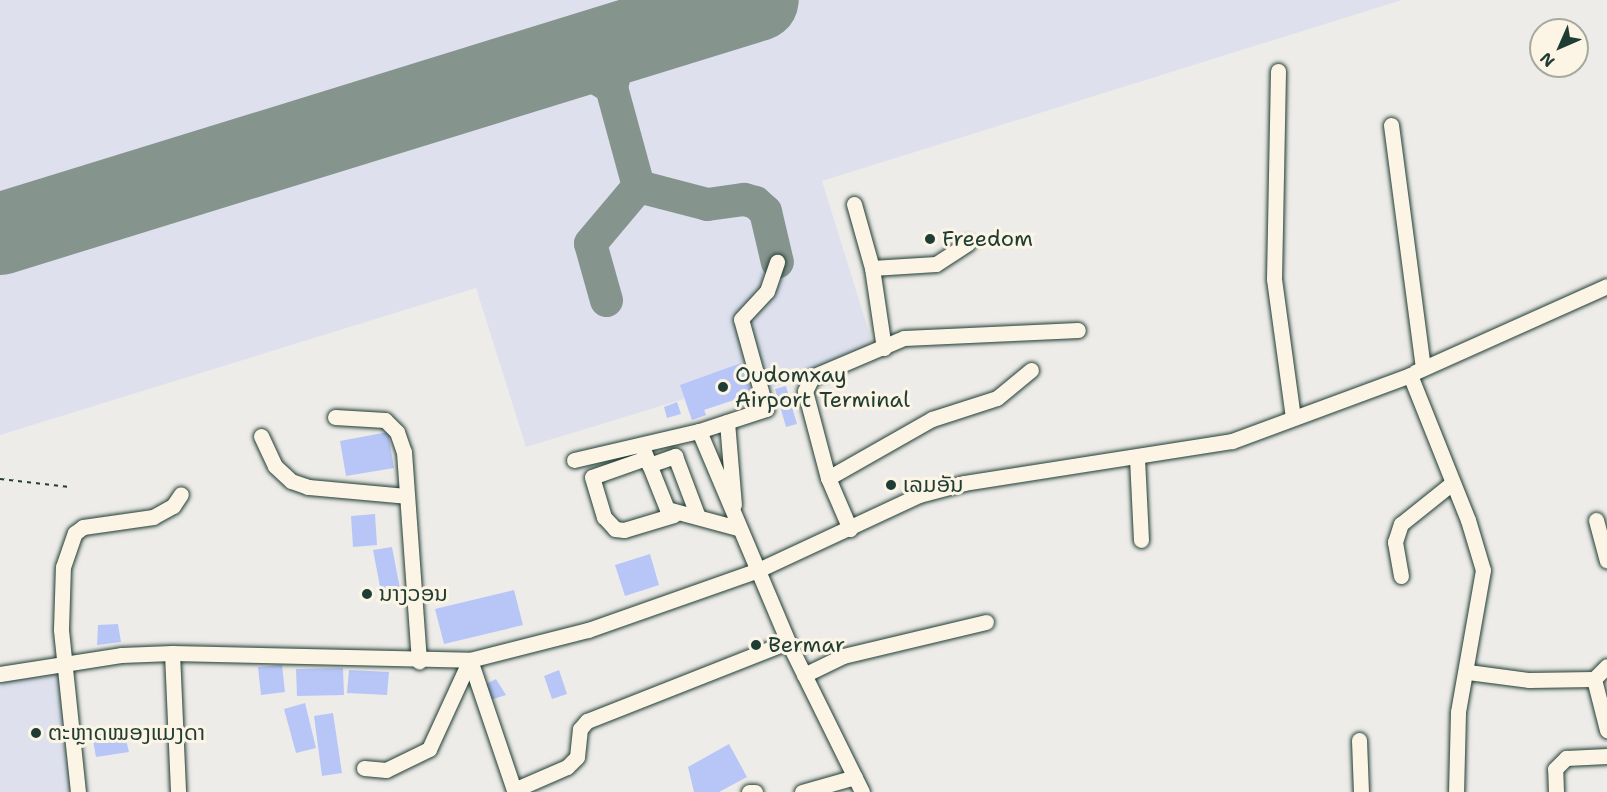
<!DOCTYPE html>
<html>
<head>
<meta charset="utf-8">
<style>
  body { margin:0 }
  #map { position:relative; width:1607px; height:792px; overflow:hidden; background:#eeece9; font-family:"Shantell Sans","Noto Sans Lao",sans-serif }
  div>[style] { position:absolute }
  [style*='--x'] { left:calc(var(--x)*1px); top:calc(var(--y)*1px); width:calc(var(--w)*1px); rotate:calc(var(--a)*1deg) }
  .built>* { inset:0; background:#dee1ed }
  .taxiway>* { height:33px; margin:-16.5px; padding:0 16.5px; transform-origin:16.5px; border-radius:16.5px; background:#86948e }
  .runway>* { height:82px; margin:-41px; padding:0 41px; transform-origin:41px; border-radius:41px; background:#86948e }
  .building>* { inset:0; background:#b8c6f7 }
  .path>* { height:2px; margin-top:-1px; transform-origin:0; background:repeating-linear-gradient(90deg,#1f3d34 0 4.5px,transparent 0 9px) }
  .roads { filter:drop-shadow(0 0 2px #1f3d34) drop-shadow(0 0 2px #1f3d34) }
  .minor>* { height:15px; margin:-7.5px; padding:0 7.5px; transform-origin:7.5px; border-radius:7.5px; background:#fcf5e5 }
  .dots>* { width:16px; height:16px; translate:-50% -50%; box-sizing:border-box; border:3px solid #fcf5e5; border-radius:50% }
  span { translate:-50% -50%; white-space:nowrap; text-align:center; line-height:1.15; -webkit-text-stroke:6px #fcf5e5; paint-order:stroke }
  .poi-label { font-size:22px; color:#1f3d34 }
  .left { translate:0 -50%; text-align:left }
  .north { position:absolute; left:1529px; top:18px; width:60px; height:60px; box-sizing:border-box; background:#fcf5e5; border:2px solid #a4ab9e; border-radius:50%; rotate:225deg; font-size:16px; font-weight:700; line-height:24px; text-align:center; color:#1f3d34 }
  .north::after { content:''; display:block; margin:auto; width:21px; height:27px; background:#1f3d34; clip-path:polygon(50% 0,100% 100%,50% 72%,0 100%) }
</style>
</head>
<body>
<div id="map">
  <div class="built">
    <i style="clip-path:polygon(0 0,1402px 0,822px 181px,874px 348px,864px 358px,704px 409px,706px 415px,692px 420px,684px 399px,526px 447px,476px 288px,0 435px)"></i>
    <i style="clip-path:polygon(65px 663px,78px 792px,0 792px,0 674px)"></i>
  </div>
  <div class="taxiway">
    <i style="--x:636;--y:37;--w:33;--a:125"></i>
    <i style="--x:617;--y:64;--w:24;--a:105"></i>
    <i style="--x:611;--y:87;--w:103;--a:74.7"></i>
    <i style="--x:545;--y:66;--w:32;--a:2"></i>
    <i style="--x:577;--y:67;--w:39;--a:30"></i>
    <i style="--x:638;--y:186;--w:71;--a:14.6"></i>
    <i style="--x:707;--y:204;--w:37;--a:-8"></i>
    <i style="--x:744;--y:199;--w:11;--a:15"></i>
    <i style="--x:755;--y:202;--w:13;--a:42"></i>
    <i style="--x:765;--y:211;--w:52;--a:76.8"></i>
    <i style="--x:606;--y:300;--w:59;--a:-105.7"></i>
    <i style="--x:590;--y:243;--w:75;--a:-49.9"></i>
  </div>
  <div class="runway">
    <i style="--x:0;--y:234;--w:793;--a:-17.16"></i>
  </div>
  <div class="building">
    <i style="clip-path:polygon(741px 363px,752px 394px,704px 410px,706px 415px,692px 420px,680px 385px)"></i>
    <i style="clip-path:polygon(786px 386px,797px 424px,786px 427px,775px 389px)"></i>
    <i style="clip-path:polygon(677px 402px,681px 414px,667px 418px,664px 407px)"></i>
    <i style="clip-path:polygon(388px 432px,394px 468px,346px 476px,340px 441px)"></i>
    <i style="clip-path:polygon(375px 514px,377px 545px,353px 547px,351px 516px)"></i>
    <i style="clip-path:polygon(392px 547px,402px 599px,383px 602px,373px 550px)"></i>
    <i style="clip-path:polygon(650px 554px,659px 585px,625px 596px,615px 565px)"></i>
    <i style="clip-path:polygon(514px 590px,523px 625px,444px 644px,435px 609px)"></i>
    <i style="clip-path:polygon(118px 624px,121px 642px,97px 645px,98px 625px)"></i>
    <i style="clip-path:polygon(282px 665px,285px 692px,261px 695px,258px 667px)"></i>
    <i style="clip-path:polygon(343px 668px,344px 695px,297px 696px,296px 669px)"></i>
    <i style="clip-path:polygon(349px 670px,389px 672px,387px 695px,347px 693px)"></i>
    <i style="clip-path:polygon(559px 670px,567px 694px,552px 699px,544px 676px)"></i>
    <i style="clip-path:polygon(496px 679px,506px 695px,490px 700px,484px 685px)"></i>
    <i style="clip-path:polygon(305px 703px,316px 748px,296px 753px,284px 709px)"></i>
    <i style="clip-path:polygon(333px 713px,342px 773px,322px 776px,314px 716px)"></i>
    <i style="clip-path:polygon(124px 732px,129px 752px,96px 757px,92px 735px)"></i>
    <i style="clip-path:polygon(729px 744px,747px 777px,719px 792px,694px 792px,688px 767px)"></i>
  </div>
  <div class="path">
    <i style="--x:0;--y:479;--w:70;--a:6.5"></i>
  </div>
  <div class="roads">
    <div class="minor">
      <i style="--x:1278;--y:71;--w:208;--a:91.1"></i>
      <i style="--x:1274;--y:279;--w:140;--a:82.2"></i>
      <i style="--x:1391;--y:125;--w:245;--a:82.5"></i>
      <i style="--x:854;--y:204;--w:66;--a:74.3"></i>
      <i style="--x:872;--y:268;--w:81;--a:81.5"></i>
      <i style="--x:872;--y:268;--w:64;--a:-3.6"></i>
      <i style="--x:936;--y:264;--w:38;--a:-33"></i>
      <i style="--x:1415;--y:372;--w:210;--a:-24.1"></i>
      <i style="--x:335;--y:417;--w:50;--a:3.4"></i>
      <i style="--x:385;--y:420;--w:17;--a:45"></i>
      <i style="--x:397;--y:432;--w:21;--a:71"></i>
      <i style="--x:404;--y:452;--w:210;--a:85.9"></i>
      <i style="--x:727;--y:422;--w:83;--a:85.2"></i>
      <i style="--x:699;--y:431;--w:229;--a:67.1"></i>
      <i style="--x:788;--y:642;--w:167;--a:63.7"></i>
      <i style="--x:261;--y:436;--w:33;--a:65"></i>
      <i style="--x:275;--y:466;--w:22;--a:43"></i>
      <i style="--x:291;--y:481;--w:18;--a:19"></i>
      <i style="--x:308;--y:487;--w:99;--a:5.2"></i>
      <i style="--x:643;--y:449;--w:65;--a:68.2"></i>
      <i style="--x:667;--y:509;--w:73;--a:15"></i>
      <i style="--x:646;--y:458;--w:57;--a:160.6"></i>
      <i style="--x:592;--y:477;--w:42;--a:73.3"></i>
      <i style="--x:604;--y:517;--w:16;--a:47"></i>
      <i style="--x:615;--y:529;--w:9;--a:6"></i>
      <i style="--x:624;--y:530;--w:52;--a:-16.7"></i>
      <i style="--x:1137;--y:458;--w:82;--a:87.2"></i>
      <i style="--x:574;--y:460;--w:128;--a:-13.1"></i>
      <i style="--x:699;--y:431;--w:71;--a:-18.2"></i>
      <i style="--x:766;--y:409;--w:93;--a:-105.5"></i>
      <i style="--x:741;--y:319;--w:38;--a:-47"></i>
      <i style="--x:767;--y:291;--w:31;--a:-71"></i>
      <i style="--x:649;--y:465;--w:28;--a:-19"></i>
      <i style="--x:675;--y:456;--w:65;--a:69.3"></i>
      <i style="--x:828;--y:478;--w:120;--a:-29.6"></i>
      <i style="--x:932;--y:419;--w:68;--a:-17.9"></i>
      <i style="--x:997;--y:398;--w:44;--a:-39.5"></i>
      <i style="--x:1596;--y:520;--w:42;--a:75"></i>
      <i style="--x:850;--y:529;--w:56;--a:-113.3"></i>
      <i style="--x:828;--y:478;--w:90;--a:-104.8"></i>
      <i style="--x:805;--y:391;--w:16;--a:-63"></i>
      <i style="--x:812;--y:377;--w:100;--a:-23"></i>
      <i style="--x:904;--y:338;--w:174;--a:-2.6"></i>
      <i style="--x:1401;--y:576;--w:35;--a:-100"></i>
      <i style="--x:1395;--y:542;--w:19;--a:-72"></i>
      <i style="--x:1401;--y:524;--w:64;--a:-38.7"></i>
      <i style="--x:172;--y:653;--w:139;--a:87.5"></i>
      <i style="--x:470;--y:660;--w:137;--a:71.3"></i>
      <i style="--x:514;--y:790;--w:58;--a:-23.5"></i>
      <i style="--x:567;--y:767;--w:14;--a:-45"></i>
      <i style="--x:577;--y:757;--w:28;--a:-84"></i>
      <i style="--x:580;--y:729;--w:11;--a:-49"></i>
      <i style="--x:587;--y:721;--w:216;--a:-21.5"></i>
      <i style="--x:1468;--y:672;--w:62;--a:7.5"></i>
      <i style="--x:1529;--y:680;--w:65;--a:-0.9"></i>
      <i style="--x:1594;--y:679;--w:18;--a:-45"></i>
      <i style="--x:0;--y:674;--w:122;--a:-8.9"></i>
      <i style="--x:121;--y:655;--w:51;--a:-2.2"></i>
      <i style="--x:172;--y:653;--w:298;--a:1.3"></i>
      <i style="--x:470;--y:660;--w:122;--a:-14.3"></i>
      <i style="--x:588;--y:630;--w:178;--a:-19.4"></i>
      <i style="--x:756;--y:571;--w:180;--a:-25"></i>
      <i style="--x:919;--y:495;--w:47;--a:-14.9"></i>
      <i style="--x:964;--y:483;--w:271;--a:-8.9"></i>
      <i style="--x:1232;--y:441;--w:190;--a:-20.3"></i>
      <i style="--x:1410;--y:375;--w:156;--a:68.2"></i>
      <i style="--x:1468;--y:520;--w:52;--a:73.3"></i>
      <i style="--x:1483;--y:570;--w:144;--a:100"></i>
      <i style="--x:1458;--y:712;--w:80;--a:91.4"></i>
      <i style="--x:804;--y:675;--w:43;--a:-26"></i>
      <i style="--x:843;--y:656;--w:147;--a:-13.4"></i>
      <i style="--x:1594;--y:679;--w:53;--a:75.7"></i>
      <i style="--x:1359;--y:740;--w:52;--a:87.8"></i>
      <i style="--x:364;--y:768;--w:22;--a:5"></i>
      <i style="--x:386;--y:770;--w:48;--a:-26"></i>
      <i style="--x:429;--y:749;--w:98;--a:-65.3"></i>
      <i style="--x:78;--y:792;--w:164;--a:-96"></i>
      <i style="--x:61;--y:629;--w:62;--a:-88.2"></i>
      <i style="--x:63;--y:567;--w:36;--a:-71"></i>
      <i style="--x:75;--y:533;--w:10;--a:-37"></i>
      <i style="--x:83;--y:527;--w:71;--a:-8.1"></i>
      <i style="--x:153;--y:517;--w:23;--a:-29"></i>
      <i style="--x:173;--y:506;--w:14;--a:-56"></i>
      <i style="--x:749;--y:792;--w:6;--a:0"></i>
      <i style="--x:802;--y:792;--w:55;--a:-15.8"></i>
      <i style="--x:1556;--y:792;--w:23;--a:-92"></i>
      <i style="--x:1555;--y:769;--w:16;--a:-45"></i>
      <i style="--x:1566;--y:758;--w:41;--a:-2.8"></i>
    </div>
  </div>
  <div class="dots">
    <i style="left:930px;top:239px;background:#1f3d34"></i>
    <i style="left:723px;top:387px;background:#1f3d34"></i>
    <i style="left:891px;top:485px;background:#1f3d34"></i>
    <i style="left:367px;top:594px;background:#1f3d34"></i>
    <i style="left:756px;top:645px;background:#1f3d34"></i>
    <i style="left:36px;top:733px;background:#1f3d34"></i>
  </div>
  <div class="poi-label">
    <span class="left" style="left:942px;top:239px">Freedom</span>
    <span class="left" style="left:735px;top:387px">Oudomxay<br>Airport Terminal</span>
    <span class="left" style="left:903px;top:485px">ເລມອັນ</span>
    <span class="left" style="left:379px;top:594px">ນາງວອນ</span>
    <span class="left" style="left:768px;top:645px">Bermar</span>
    <span class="left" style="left:48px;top:733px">ຕະຫຼາດໝອງແມງດາ</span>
  </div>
  <div class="north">N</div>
</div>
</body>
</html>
